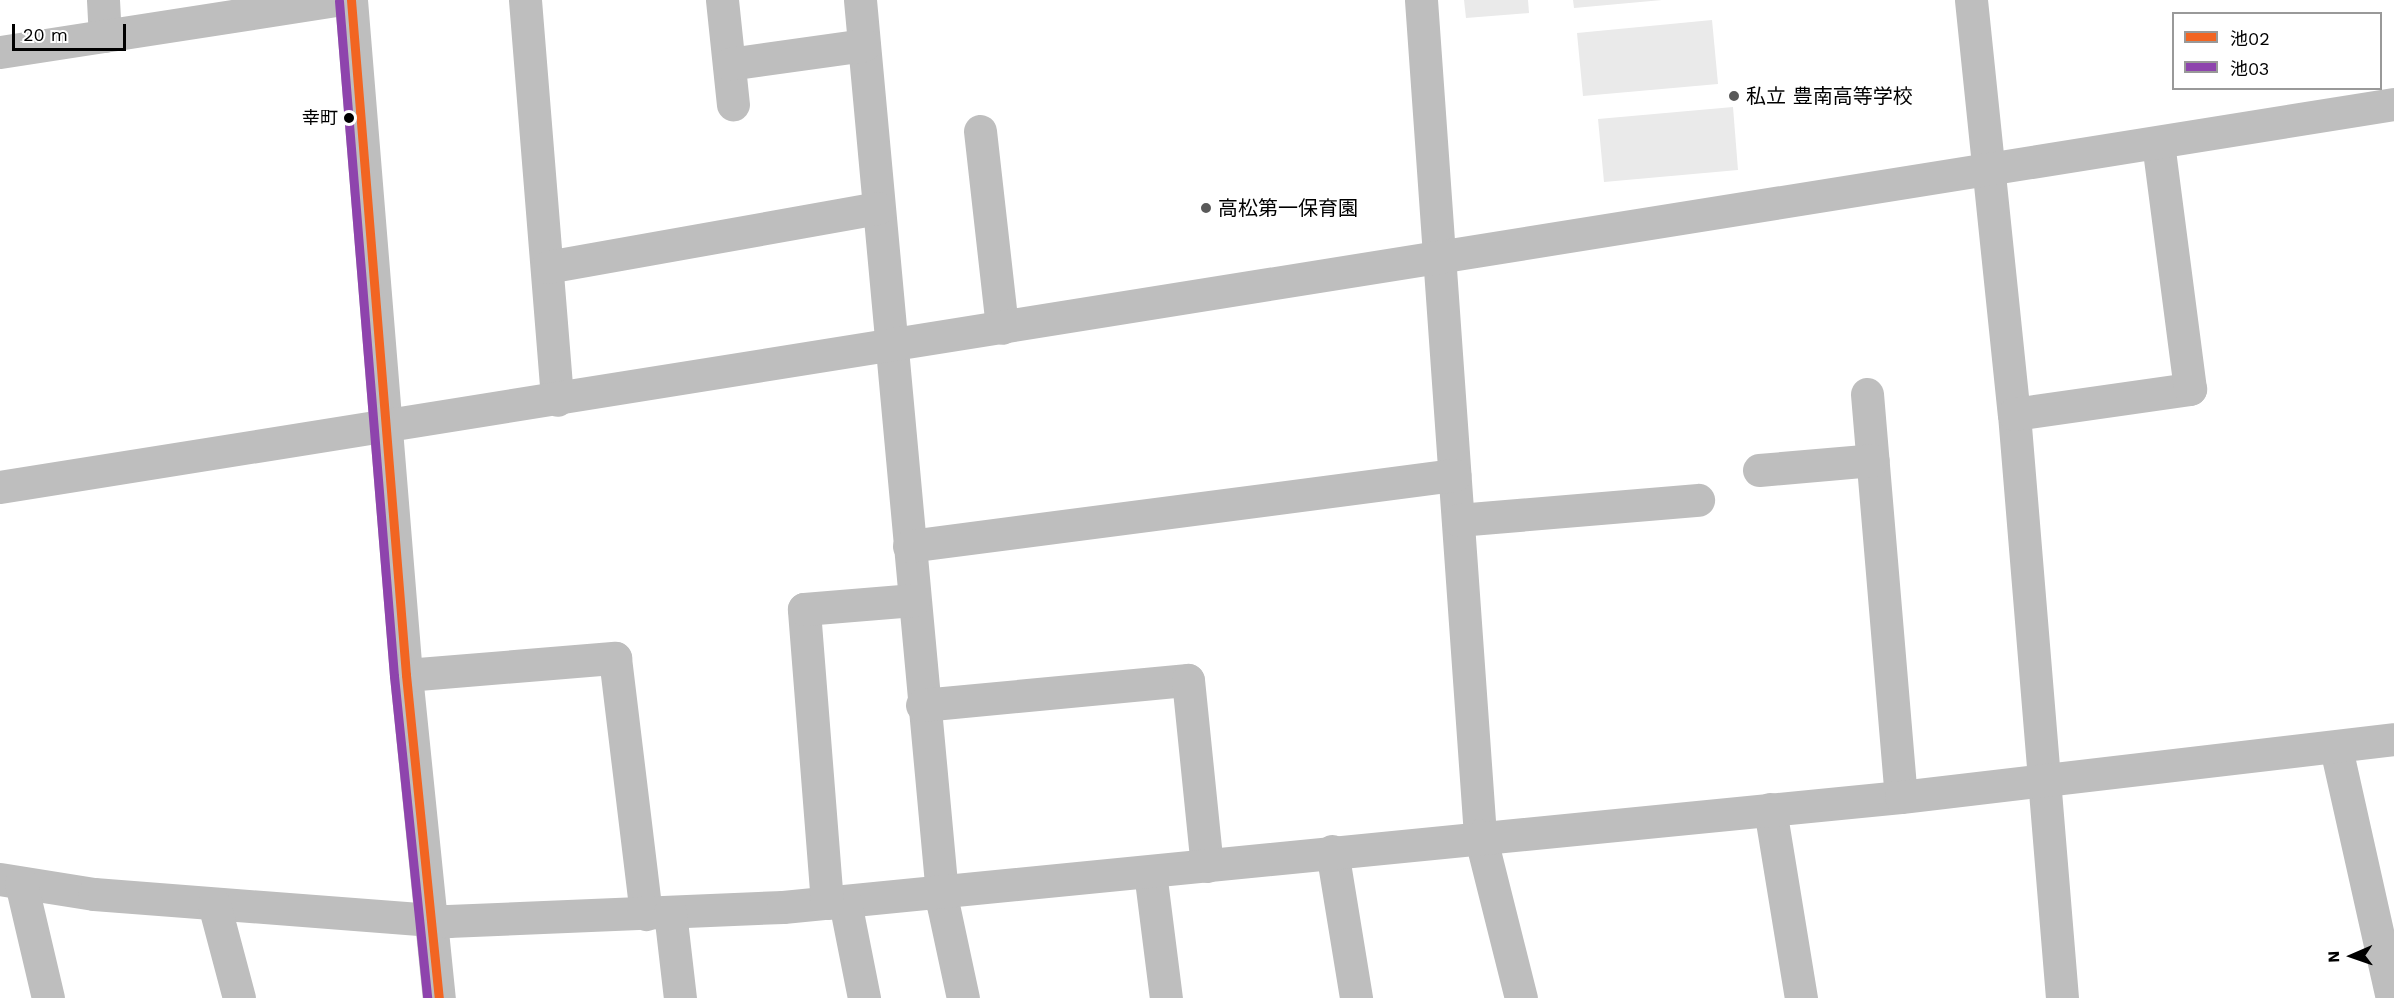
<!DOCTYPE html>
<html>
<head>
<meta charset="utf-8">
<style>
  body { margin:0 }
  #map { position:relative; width:2394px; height:998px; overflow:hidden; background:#fff; font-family:"Work Sans","Noto Sans JP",sans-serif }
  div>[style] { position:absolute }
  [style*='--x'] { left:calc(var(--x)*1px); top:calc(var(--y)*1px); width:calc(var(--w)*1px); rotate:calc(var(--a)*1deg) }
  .green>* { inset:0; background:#eaeaea }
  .minor>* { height:33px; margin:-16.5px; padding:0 16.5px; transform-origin:16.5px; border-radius:16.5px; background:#bebebe }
  .bus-1>* { height:9px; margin:-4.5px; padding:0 4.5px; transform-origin:4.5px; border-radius:4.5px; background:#f26522 }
  .bus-2>* { height:9px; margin:-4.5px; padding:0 4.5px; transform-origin:4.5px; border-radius:4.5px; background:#8e44ad }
  .dots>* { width:16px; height:16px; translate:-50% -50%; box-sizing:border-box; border:3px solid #fff; border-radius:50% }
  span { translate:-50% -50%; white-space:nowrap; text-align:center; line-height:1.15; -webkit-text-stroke:5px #fff; paint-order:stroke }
  .bus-label { font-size:18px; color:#000 }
  .right { translate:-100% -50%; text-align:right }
  .poi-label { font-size:20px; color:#000 }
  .left { translate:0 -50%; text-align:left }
  .legend { position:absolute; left:2172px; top:12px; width:210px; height:78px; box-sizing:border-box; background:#fff; border:2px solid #999; margin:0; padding:8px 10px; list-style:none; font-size:18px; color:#000 }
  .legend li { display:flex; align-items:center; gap:12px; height:30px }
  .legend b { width:30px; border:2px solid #999 }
  .north { position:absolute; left:2322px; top:926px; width:60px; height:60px; -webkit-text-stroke:4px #fff; paint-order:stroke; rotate:268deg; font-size:16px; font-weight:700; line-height:24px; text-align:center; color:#000 }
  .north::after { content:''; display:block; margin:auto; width:21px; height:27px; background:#000; clip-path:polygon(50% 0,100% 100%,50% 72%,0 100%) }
  .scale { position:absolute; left:12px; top:24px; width:114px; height:27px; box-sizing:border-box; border:3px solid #000; border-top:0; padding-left:8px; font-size:18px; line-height:21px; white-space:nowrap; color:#000; -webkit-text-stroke:4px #fff; paint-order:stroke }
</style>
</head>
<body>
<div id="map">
  <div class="green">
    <i style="clip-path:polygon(1464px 0,1528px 0,1529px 13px,1466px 18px)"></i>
    <i style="clip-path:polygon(1573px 0,1662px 0,1574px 8px)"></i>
    <i style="clip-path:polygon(1712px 20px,1718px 84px,1583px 96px,1577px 33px)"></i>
    <i style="clip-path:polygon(1733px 107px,1738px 170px,1604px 182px,1598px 119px)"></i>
  </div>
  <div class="minor">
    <i style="--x:103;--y:0;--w:36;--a:87"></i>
    <i style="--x:351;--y:0;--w:677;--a:85.34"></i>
    <i style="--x:406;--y:675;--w:325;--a:84.2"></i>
    <i style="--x:525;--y:0;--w:401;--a:85.4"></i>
    <i style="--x:722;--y:0;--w:105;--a:84"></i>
    <i style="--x:860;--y:0;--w:909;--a:84.76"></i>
    <i style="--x:943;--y:905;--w:95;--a:77.9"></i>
    <i style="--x:1421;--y:0;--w:837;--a:85.96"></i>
    <i style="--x:1480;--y:835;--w:168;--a:75.9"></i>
    <i style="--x:1971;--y:0;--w:416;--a:84.1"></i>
    <i style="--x:2014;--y:414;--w:586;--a:85.3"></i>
    <i style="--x:0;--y:52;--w:340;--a:-8.8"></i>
    <i style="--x:729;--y:64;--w:136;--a:-8"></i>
    <i style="--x:980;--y:131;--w:198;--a:83.6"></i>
    <i style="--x:547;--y:267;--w:336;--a:-10.1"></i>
    <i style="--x:1867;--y:394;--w:404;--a:85.2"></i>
    <i style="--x:2014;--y:414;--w:178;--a:-8.1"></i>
    <i style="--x:2190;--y:389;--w:248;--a:-97.4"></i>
    <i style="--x:1759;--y:470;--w:114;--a:-5"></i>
    <i style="--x:0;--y:487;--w:2424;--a:-9.09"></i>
    <i style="--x:1458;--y:520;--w:241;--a:-4.8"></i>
    <i style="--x:909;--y:546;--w:550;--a:-7.42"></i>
    <i style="--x:406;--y:675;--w:210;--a:-4.7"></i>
    <i style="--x:615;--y:658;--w:258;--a:83.1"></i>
    <i style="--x:922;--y:705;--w:267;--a:-5.4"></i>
    <i style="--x:1188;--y:680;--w:187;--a:84.2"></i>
    <i style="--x:2336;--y:748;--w:256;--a:77.4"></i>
    <i style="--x:1770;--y:809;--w:192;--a:80.7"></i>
    <i style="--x:1332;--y:851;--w:149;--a:80.7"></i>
    <i style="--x:1150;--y:872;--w:127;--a:82.8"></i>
    <i style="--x:0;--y:879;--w:95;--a:9.1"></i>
    <i style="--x:94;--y:894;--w:355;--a:4.4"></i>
    <i style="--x:448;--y:921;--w:335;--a:-2.4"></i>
    <i style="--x:783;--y:907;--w:1123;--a:-5.62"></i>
    <i style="--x:1901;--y:797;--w:496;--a:-6.7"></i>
    <i style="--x:21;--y:883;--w:118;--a:76.8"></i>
    <i style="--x:845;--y:902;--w:98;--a:78.8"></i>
    <i style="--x:827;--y:903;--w:295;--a:-94.5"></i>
    <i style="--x:804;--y:609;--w:110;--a:-4.7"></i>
    <i style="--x:214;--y:904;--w:97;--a:75.1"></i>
    <i style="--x:670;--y:912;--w:87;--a:83.4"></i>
  </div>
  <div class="bus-1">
    <i style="--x:351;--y:0;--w:677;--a:85.34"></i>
    <i style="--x:406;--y:675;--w:325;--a:84.2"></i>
  </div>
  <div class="bus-2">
    <i style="--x:339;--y:1;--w:677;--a:85.34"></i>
    <i style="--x:394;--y:676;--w:324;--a:84.1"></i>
  </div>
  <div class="dots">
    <i style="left:1734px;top:96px;background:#595959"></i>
    <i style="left:349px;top:118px;background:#000"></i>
    <i style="left:1206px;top:208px;background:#595959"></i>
  </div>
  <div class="bus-label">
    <span class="right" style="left:338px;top:118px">幸町</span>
  </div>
  <div class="poi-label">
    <span class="left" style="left:1746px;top:96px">私立 豊南高等学校</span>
    <span class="left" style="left:1218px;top:208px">高松第一保育園</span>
  </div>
  <ul class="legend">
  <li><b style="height:8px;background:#f26522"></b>池02</li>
  <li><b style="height:8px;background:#8e44ad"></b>池03</li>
  </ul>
  <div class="north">N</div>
  <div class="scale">20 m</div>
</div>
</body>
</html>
